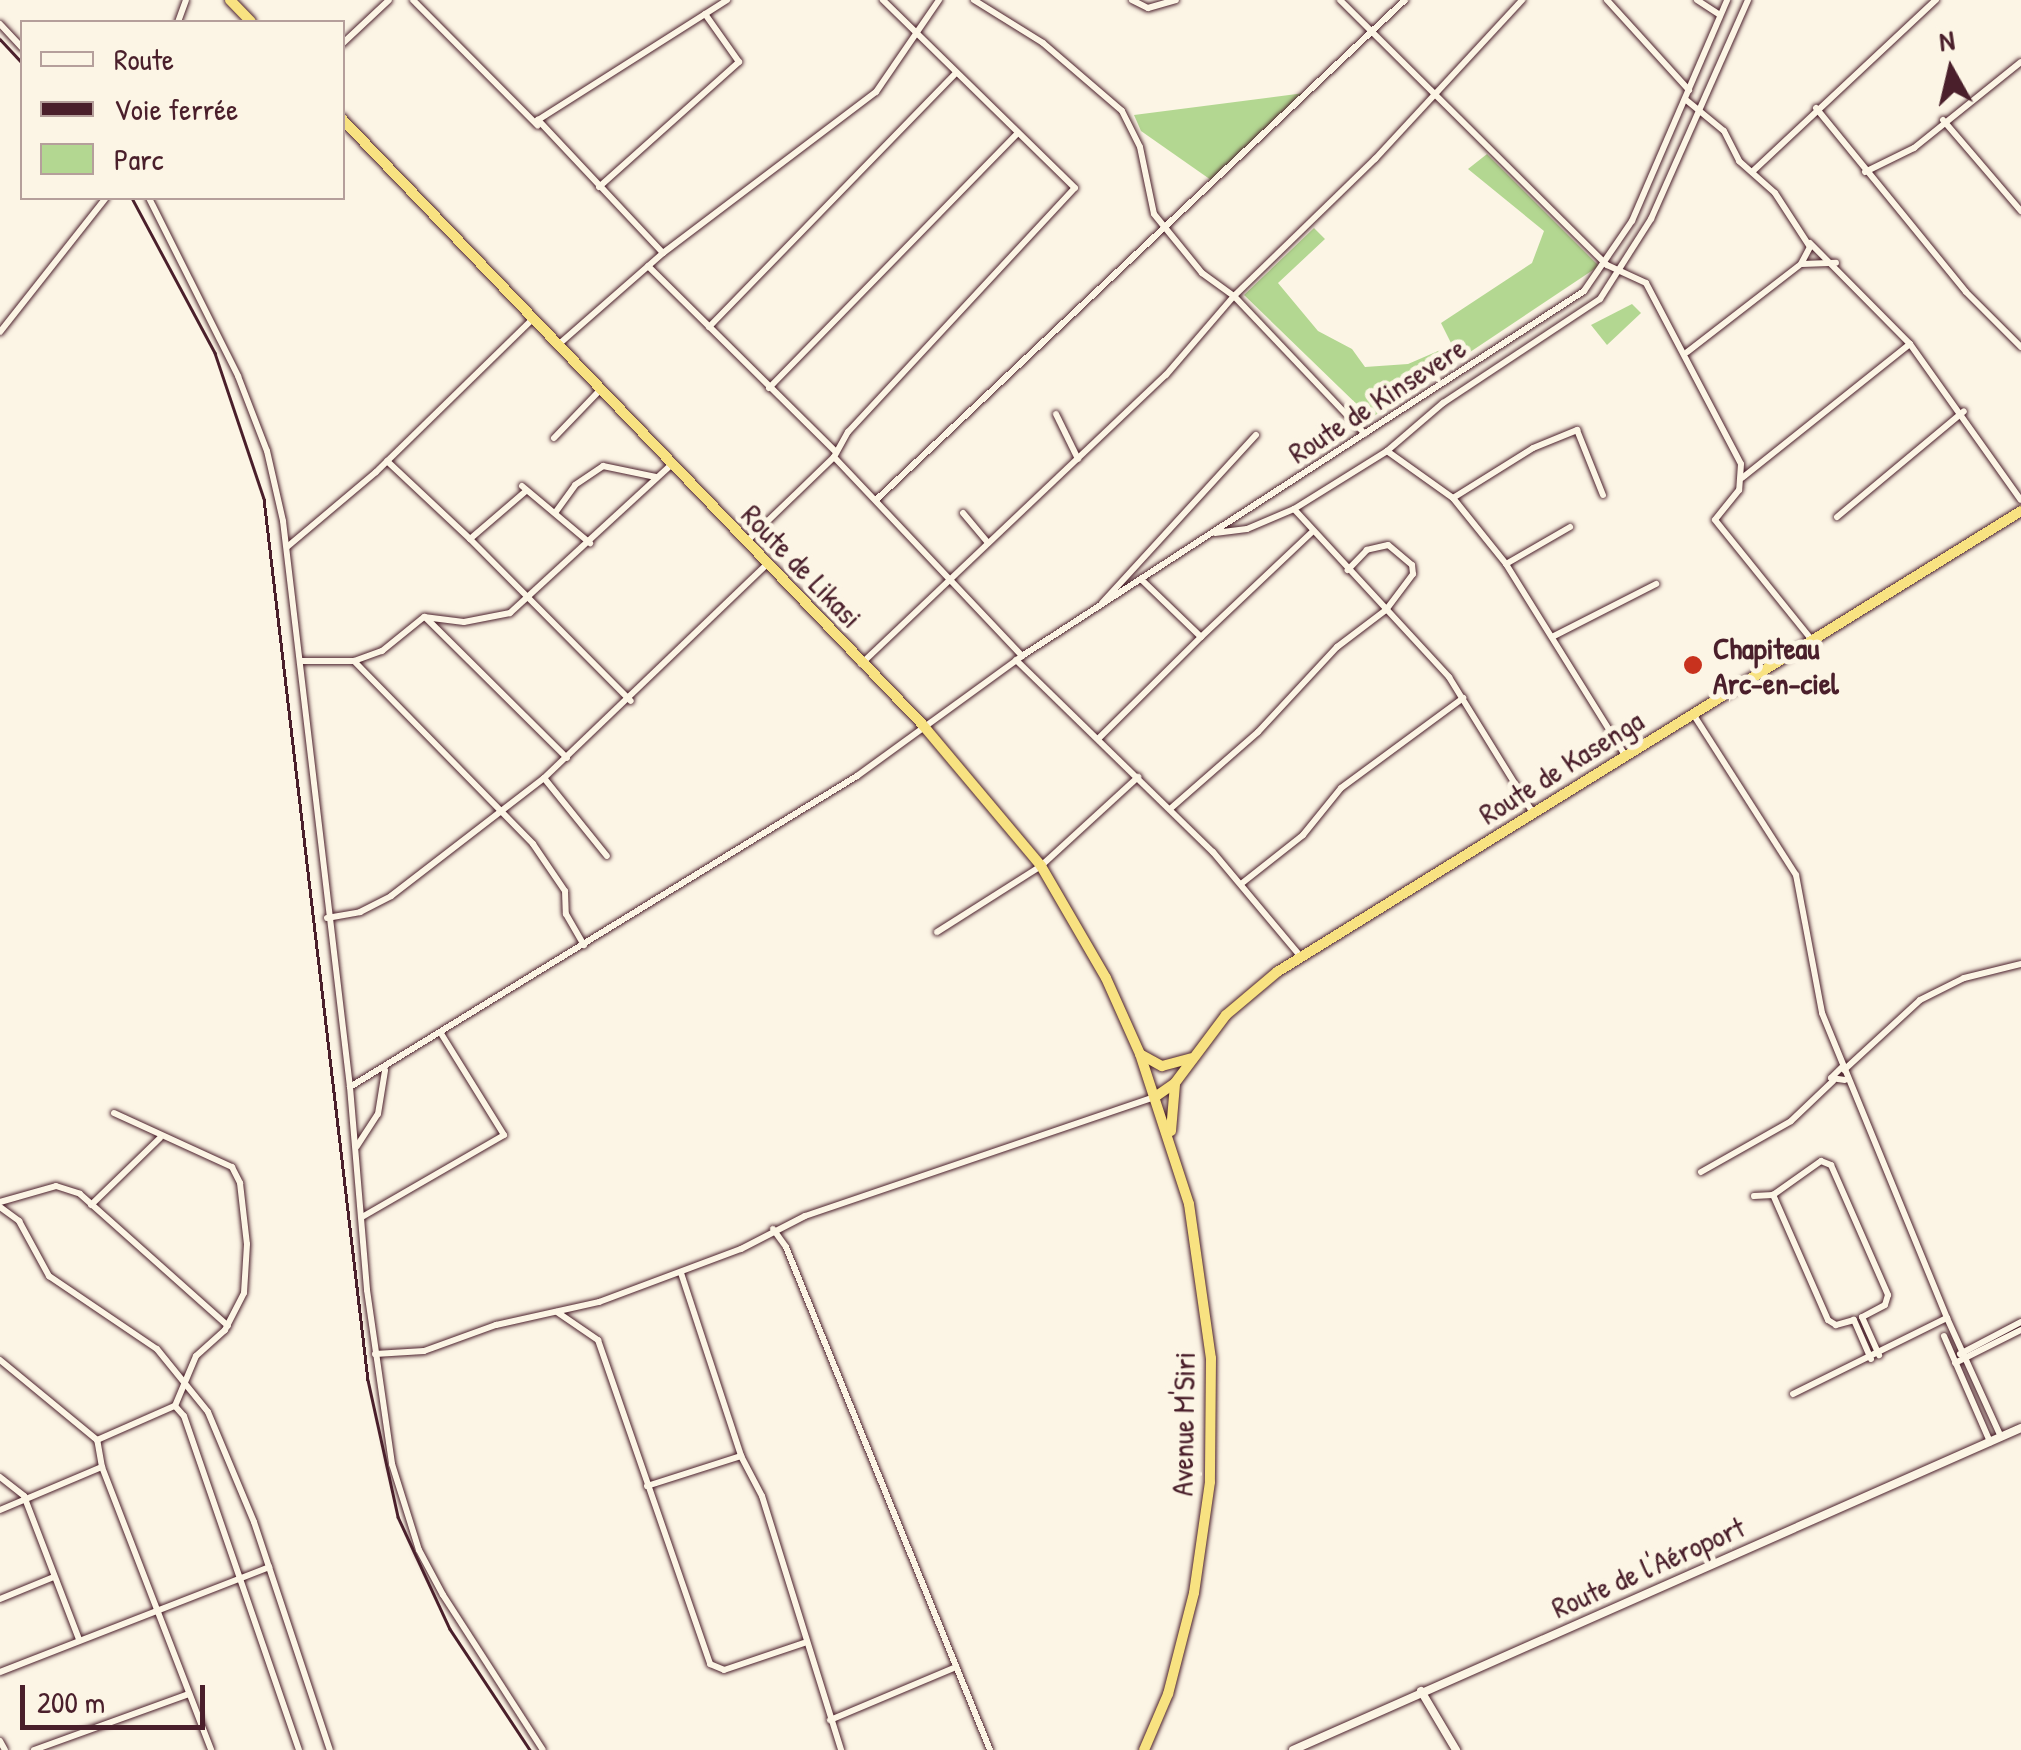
<!DOCTYPE html>
<html>
<head>
<meta charset="utf-8">
<style>
  body { margin:0 }
  #map { position:relative; width:2021px; height:1750px; overflow:hidden; background:#fcf5e5; font-family:"Patrick Hand",sans-serif }
  div>[style] { position:absolute }
  [style*='--x'] { left:calc(var(--x)*1px); top:calc(var(--y)*1px); width:calc(var(--w)*1px); rotate:calc(var(--a)*1deg) }
  .green>* { inset:0; background:#b3d791 }
  .roads { filter:drop-shadow(0 0 2px #4a1f2b) drop-shadow(0 0 2px #4a1f2b) }
  .street>* { height:6px; margin:-3px; padding:0 3px; transform-origin:3px; border-radius:3px; background:#fcf5e5 }
  .secondary>* { height:8px; margin:-4px; padding:0 4px; transform-origin:4px; border-radius:4px; background:#fcf5e5 }
  .highway>* { height:10px; margin:-5px; padding:0 5px; transform-origin:5px; border-radius:5px; background:#f8e281 }
  .rail>* { height:2.5px; margin:-1.25px; padding:0 1.25px; transform-origin:1.25px; border-radius:1.25px; background:#4a1f2b }
  .dots>* { width:28px; height:28px; translate:-50% -50%; box-sizing:border-box; border:5px solid #fcf5e5; border-radius:50% }
  span { translate:-50% -50%; white-space:nowrap; text-align:center; line-height:1.15; -webkit-text-stroke:10px #fcf5e5; paint-order:stroke }
  .street-label { font-size:30px; color:#4a1f2b }
  .poi-label { font-size:30px; color:#4a1f2b; font-weight:700 }
  .left { translate:0 -50%; text-align:left }
  .legend { position:absolute; left:20px; top:20px; width:325px; height:180px; box-sizing:border-box; background:#fcf5e5; border:2px solid #b59f9b; margin:0; padding:12px 18px; list-style:none; font-size:30px; color:#4a1f2b }
  .legend li { display:flex; align-items:center; gap:20px; height:50px }
  .legend b { width:50px; border:2px solid #b59f9b }
  .north { position:absolute; left:1901px; top:20px; width:100px; height:100px; -webkit-text-stroke:8px #fcf5e5; paint-order:stroke; rotate:352deg; font-size:28px; font-weight:700; line-height:40px; text-align:center; color:#4a1f2b }
  .north::after { content:''; display:block; margin:auto; width:35px; height:45px; background:#4a1f2b; clip-path:polygon(50% 0,100% 100%,50% 72%,0 100%) }
  .scale { position:absolute; left:20px; top:1685px; width:185px; height:45px; box-sizing:border-box; border:5px solid #4a1f2b; border-top:0; padding-left:12px; font-size:30px; line-height:35px; white-space:nowrap; color:#4a1f2b; -webkit-text-stroke:8px #fcf5e5; paint-order:stroke }
</style>
</head>
<body>
<div id="map">
  <div class="green">
    <i style="clip-path:polygon(1312px 92px,1211px 180px,1141px 131px,1134px 115px)"></i>
    <i style="clip-path:polygon(1487px 154px,1599px 266px,1371px 418px,1244px 295px,1314px 228px,1325px 239px,1278px 283px,1318px 331px,1352px 349px,1365px 367px,1408px 364px,1452px 345px,1441px 323px,1532px 263px,1544px 231px,1468px 169px)"></i>
    <i style="clip-path:polygon(1632px 304px,1641px 313px,1607px 345px,1591px 325px)"></i>
  </div>
  <div class="roads">
    <div class="street">
      <i style="--x:413;--y:0;--w:177;--a:45.2"></i>
      <i style="--x:974;--y:0;--w:81;--a:31.9"></i>
      <i style="--x:1043;--y:43;--w:104;--a:40.7"></i>
      <i style="--x:1122;--y:111;--w:40;--a:63.4"></i>
      <i style="--x:1140;--y:147;--w:68;--a:78.2"></i>
      <i style="--x:1154;--y:214;--w:76;--a:50.9"></i>
      <i style="--x:1202;--y:273;--w:39;--a:36"></i>
      <i style="--x:1234;--y:296;--w:190;--a:46.5"></i>
      <i style="--x:1132;--y:0;--w:18;--a:27"></i>
      <i style="--x:1148;--y:8;--w:29;--a:-16"></i>
      <i style="--x:1340;--y:0;--w:376;--a:44.8"></i>
      <i style="--x:1607;--y:265;--w:43;--a:24.8"></i>
      <i style="--x:1646;--y:283;--w:204;--a:62.3"></i>
      <i style="--x:1741;--y:464;--w:26;--a:94"></i>
      <i style="--x:1739;--y:490;--w:38;--a:129"></i>
      <i style="--x:1715;--y:520;--w:154;--a:51.1"></i>
      <i style="--x:1607;--y:0;--w:122;--a:47.7"></i>
      <i style="--x:1697;--y:0;--w:27;--a:33"></i>
      <i style="--x:178;--y:22;--w:23;--a:-70"></i>
      <i style="--x:0;--y:24;--w:33;--a:47"></i>
      <i style="--x:342;--y:44;--w:64;--a:-43.1"></i>
      <i style="--x:1685;--y:99;--w:50;--a:39.4"></i>
      <i style="--x:1724;--y:131;--w:34;--a:63"></i>
      <i style="--x:1739;--y:161;--w:48;--a:41.6"></i>
      <i style="--x:1775;--y:193;--w:64;--a:57.1"></i>
      <i style="--x:1810;--y:247;--w:19;--a:118"></i>
      <i style="--x:1801;--y:264;--w:144;--a:142.3"></i>
      <i style="--x:1816;--y:108;--w:237;--a:50.8"></i>
      <i style="--x:1966;--y:292;--w:78;--a:45"></i>
      <i style="--x:1943;--y:120;--w:120;--a:49.4"></i>
      <i style="--x:1752;--y:172;--w:252;--a:-43.1"></i>
      <i style="--x:1865;--y:172;--w:55;--a:-26.1"></i>
      <i style="--x:1914;--y:148;--w:137;--a:-38.8"></i>
      <i style="--x:599;--y:187;--w:188;--a:-41.8"></i>
      <i style="--x:739;--y:62;--w:59;--a:-125.3"></i>
      <i style="--x:149;--y:198;--w:199;--a:63.4"></i>
      <i style="--x:238;--y:376;--w:80;--a:68.9"></i>
      <i style="--x:267;--y:451;--w:72;--a:77.1"></i>
      <i style="--x:283;--y:521;--w:570;--a:83.25"></i>
      <i style="--x:350;--y:1087;--w:204;--a:85.2"></i>
      <i style="--x:367;--y:1290;--w:176;--a:81.8"></i>
      <i style="--x:392;--y:1464;--w:90;--a:72.6"></i>
      <i style="--x:419;--y:1550;--w:51;--a:61.9"></i>
      <i style="--x:443;--y:1595;--w:184;--a:57.2"></i>
      <i style="--x:1810;--y:243;--w:142;--a:45.3"></i>
      <i style="--x:1910;--y:344;--w:191;--a:54.6"></i>
      <i style="--x:663;--y:253;--w:183;--a:-133.2"></i>
      <i style="--x:538;--y:120;--w:224;--a:-32.4"></i>
      <i style="--x:1802;--y:264;--w:34;--a:-2"></i>
      <i style="--x:648;--y:266;--w:263;--a:44.7"></i>
      <i style="--x:709;--y:327;--w:354;--a:-45.8"></i>
      <i style="--x:0;--y:332;--w:171;--a:-51.7"></i>
      <i style="--x:558;--y:345;--w:140;--a:-41.2"></i>
      <i style="--x:663;--y:253;--w:267;--a:-37.1"></i>
      <i style="--x:876;--y:92;--w:112;--a:-55.6"></i>
      <i style="--x:769;--y:388;--w:354;--a:-45.7"></i>
      <i style="--x:1056;--y:414;--w:50;--a:63.9"></i>
      <i style="--x:554;--y:438;--w:66;--a:-46.2"></i>
      <i style="--x:1387;--y:451;--w:81;--a:35.5"></i>
      <i style="--x:1453;--y:498;--w:94;--a:-32"></i>
      <i style="--x:1533;--y:448;--w:48;--a:-22.2"></i>
      <i style="--x:1577;--y:430;--w:70;--a:68.2"></i>
      <i style="--x:834;--y:457;--w:274;--a:46.6"></i>
      <i style="--x:387;--y:461;--w:114;--a:43.2"></i>
      <i style="--x:470;--y:539;--w:74;--a:-40.6"></i>
      <i style="--x:1742;--y:478;--w:215;--a:-38.6"></i>
      <i style="--x:522;--y:486;--w:89;--a:40"></i>
      <i style="--x:1453;--y:498;--w:85;--a:51.2"></i>
      <i style="--x:1506;--y:564;--w:225;--a:58.1"></i>
      <i style="--x:876;--y:500;--w:728;--a:-43.39"></i>
      <i style="--x:1294;--y:509;--w:229;--a:47.3"></i>
      <i style="--x:1449;--y:677;--w:160;--a:58.3"></i>
      <i style="--x:555;--y:513;--w:34;--a:-54"></i>
      <i style="--x:575;--y:485;--w:34;--a:-34"></i>
      <i style="--x:603;--y:466;--w:54;--a:11.7"></i>
      <i style="--x:963;--y:513;--w:39;--a:50"></i>
      <i style="--x:1837;--y:517;--w:165;--a:-39.8"></i>
      <i style="--x:1215;--y:533;--w:32;--a:-7"></i>
      <i style="--x:1247;--y:529;--w:51;--a:-23.1"></i>
      <i style="--x:1294;--y:509;--w:110;--a:-31.9"></i>
      <i style="--x:1387;--y:451;--w:74;--a:-40.6"></i>
      <i style="--x:1443;--y:403;--w:188;--a:-33.5"></i>
      <i style="--x:1600;--y:299;--w:95;--a:-57.5"></i>
      <i style="--x:1651;--y:219;--w:240;--a:-66.1"></i>
      <i style="--x:470;--y:539;--w:228;--a:45.2"></i>
      <i style="--x:746;--y:542;--w:122;--a:-44"></i>
      <i style="--x:834;--y:457;--w:29;--a:-61"></i>
      <i style="--x:848;--y:432;--w:333;--a:-47.1"></i>
      <i style="--x:1075;--y:188;--w:269;--a:-135.6"></i>
      <i style="--x:287;--y:547;--w:116;--a:-40.1"></i>
      <i style="--x:376;--y:472;--w:219;--a:-44.3"></i>
      <i style="--x:1506;--y:564;--w:74;--a:-30"></i>
      <i style="--x:1102;--y:603;--w:228;--a:-47.5"></i>
      <i style="--x:425;--y:617;--w:200;--a:44.8"></i>
      <i style="--x:1201;--y:637;--w:153;--a:-43.4"></i>
      <i style="--x:1552;--y:637;--w:117;--a:-27"></i>
      <i style="--x:1016;--y:660;--w:275;--a:44.3"></i>
      <i style="--x:1213;--y:852;--w:137;--a:50"></i>
      <i style="--x:300;--y:661;--w:54;--a:0"></i>
      <i style="--x:354;--y:661;--w:30;--a:-20"></i>
      <i style="--x:382;--y:651;--w:54;--a:-39"></i>
      <i style="--x:424;--y:617;--w:40;--a:7.1"></i>
      <i style="--x:464;--y:622;--w:47;--a:-11.1"></i>
      <i style="--x:510;--y:613;--w:219;--a:-42.6"></i>
      <i style="--x:354;--y:661;--w:256;--a:45.6"></i>
      <i style="--x:533;--y:844;--w:57;--a:55.8"></i>
      <i style="--x:565;--y:891;--w:23;--a:88"></i>
      <i style="--x:566;--y:914;--w:36;--a:60"></i>
      <i style="--x:861;--y:664;--w:420;--a:-43.5"></i>
      <i style="--x:1166;--y:375;--w:104;--a:-49.3"></i>
      <i style="--x:1234;--y:296;--w:197;--a:-44.2"></i>
      <i style="--x:1375;--y:159;--w:217;--a:-47.2"></i>
      <i style="--x:1693;--y:714;--w:191;--a:57.4"></i>
      <i style="--x:1796;--y:875;--w:140;--a:79.3"></i>
      <i style="--x:1822;--y:1013;--w:330;--a:67.7"></i>
      <i style="--x:1099;--y:738;--w:144;--a:-44.7"></i>
      <i style="--x:1201;--y:637;--w:82;--a:-136"></i>
      <i style="--x:544;--y:778;--w:100;--a:51.1"></i>
      <i style="--x:1170;--y:809;--w:117;--a:-41.2"></i>
      <i style="--x:1258;--y:732;--w:116;--a:-47.1"></i>
      <i style="--x:1337;--y:647;--w:61;--a:-37.1"></i>
      <i style="--x:1386;--y:610;--w:45;--a:-53.1"></i>
      <i style="--x:1413;--y:574;--w:9;--a:-96"></i>
      <i style="--x:1412;--y:565;--w:31;--a:-140"></i>
      <i style="--x:1388;--y:545;--w:22;--a:167"></i>
      <i style="--x:1367;--y:550;--w:28;--a:134"></i>
      <i style="--x:1241;--y:884;--w:79;--a:-38.3"></i>
      <i style="--x:1303;--y:835;--w:60;--a:-51"></i>
      <i style="--x:1341;--y:788;--w:152;--a:-36.4"></i>
      <i style="--x:327;--y:918;--w:34;--a:-10"></i>
      <i style="--x:360;--y:912;--w:35;--a:-27"></i>
      <i style="--x:391;--y:896;--w:193;--a:-37.6"></i>
      <i style="--x:544;--y:778;--w:308;--a:-43.8"></i>
      <i style="--x:937;--y:932;--w:123;--a:-32.4"></i>
      <i style="--x:1041;--y:866;--w:132;--a:-42.5"></i>
      <i style="--x:1841;--y:1068;--w:14;--a:135"></i>
      <i style="--x:1831;--y:1078;--w:14;--a:8"></i>
      <i style="--x:1844;--y:1070;--w:103;--a:-42.6"></i>
      <i style="--x:1920;--y:1000;--w:49;--a:-26.6"></i>
      <i style="--x:1964;--y:978;--w:59;--a:-13.8"></i>
      <i style="--x:350;--y:1087;--w:595;--a:-31.53"></i>
      <i style="--x:857;--y:776;--w:204;--a:-36"></i>
      <i style="--x:1022;--y:656;--w:670;--a:-33"></i>
      <i style="--x:1584;--y:291;--w:85;--a:-55.6"></i>
      <i style="--x:1632;--y:221;--w:241;--a:-66.7"></i>
      <i style="--x:114;--y:1113;--w:130;--a:24.6"></i>
      <i style="--x:232;--y:1167;--w:18;--a:63"></i>
      <i style="--x:240;--y:1183;--w:61;--a:83.5"></i>
      <i style="--x:247;--y:1244;--w:49;--a:93.5"></i>
      <i style="--x:244;--y:1293;--w:42;--a:117.2"></i>
      <i style="--x:225;--y:1330;--w:39;--a:138"></i>
      <i style="--x:196;--y:1356;--w:54;--a:112.8"></i>
      <i style="--x:357;--y:1146;--w:38;--a:-57"></i>
      <i style="--x:378;--y:1114;--w:44;--a:-80.8"></i>
      <i style="--x:1701;--y:1172;--w:103;--a:-29.5"></i>
      <i style="--x:1791;--y:1121;--w:58;--a:-43.6"></i>
      <i style="--x:1754;--y:1196;--w:19;--a:-3"></i>
      <i style="--x:0;--y:1202;--w:58;--a:-15.9"></i>
      <i style="--x:56;--y:1186;--w:25;--a:18"></i>
      <i style="--x:80;--y:1194;--w:198;--a:41.7"></i>
      <i style="--x:91;--y:1205;--w:96;--a:-44.2"></i>
      <i style="--x:0;--y:1207;--w:24;--a:36"></i>
      <i style="--x:19;--y:1221;--w:63;--a:61.4"></i>
      <i style="--x:49;--y:1276;--w:130;--a:34.1"></i>
      <i style="--x:157;--y:1349;--w:81;--a:51"></i>
      <i style="--x:208;--y:1412;--w:119;--a:67.3"></i>
      <i style="--x:254;--y:1522;--w:240;--a:71.6"></i>
      <i style="--x:362;--y:1217;--w:164;--a:-30"></i>
      <i style="--x:504;--y:1135;--w:118;--a:-121.8"></i>
      <i style="--x:773;--y:1229;--w:22;--a:54"></i>
      <i style="--x:786;--y:1247;--w:543;--a:67.92"></i>
      <i style="--x:681;--y:1273;--w:193;--a:71.8"></i>
      <i style="--x:557;--y:1312;--w:50;--a:34.3"></i>
      <i style="--x:598;--y:1340;--w:343;--a:70.9"></i>
      <i style="--x:710;--y:1664;--w:15;--a:23"></i>
      <i style="--x:724;--y:1670;--w:84;--a:-18.6"></i>
      <i style="--x:1944;--y:1336;--w:116;--a:66.5"></i>
      <i style="--x:375;--y:1354;--w:49;--a:-3.5"></i>
      <i style="--x:424;--y:1351;--w:77;--a:-19.9"></i>
      <i style="--x:496;--y:1325;--w:106;--a:-12.6"></i>
      <i style="--x:599;--y:1302;--w:152;--a:-20.5"></i>
      <i style="--x:741;--y:1249;--w:72;--a:-27.3"></i>
      <i style="--x:805;--y:1216;--w:369;--a:-18.8"></i>
      <i style="--x:1960;--y:1354;--w:69;--a:-27.7"></i>
      <i style="--x:1871;--y:1359;--w:43;--a:-113.6"></i>
      <i style="--x:1854;--y:1320;--w:19;--a:164"></i>
      <i style="--x:1836;--y:1325;--w:9;--a:-148"></i>
      <i style="--x:1828;--y:1320;--w:137;--a:-113.7"></i>
      <i style="--x:1773;--y:1195;--w:59;--a:-35.3"></i>
      <i style="--x:1821;--y:1161;--w:11;--a:22"></i>
      <i style="--x:1831;--y:1165;--w:142;--a:66.3"></i>
      <i style="--x:1888;--y:1295;--w:10;--a:107"></i>
      <i style="--x:1885;--y:1305;--w:26;--a:152"></i>
      <i style="--x:1862;--y:1317;--w:42;--a:65.9"></i>
      <i style="--x:0;--y:1360;--w:126;--a:39.5"></i>
      <i style="--x:1955;--y:1363;--w:74;--a:-26.6"></i>
      <i style="--x:1793;--y:1394;--w:172;--a:-26.3"></i>
      <i style="--x:1947;--y:1318;--w:131;--a:65.6"></i>
      <i style="--x:175;--y:1406;--w:13;--a:48"></i>
      <i style="--x:184;--y:1416;--w:353;--a:71"></i>
      <i style="--x:102;--y:1467;--w:303;--a:68.9"></i>
      <i style="--x:0;--y:1477;--w:31;--a:38"></i>
      <i style="--x:24;--y:1496;--w:153;--a:69"></i>
      <i style="--x:647;--y:1486;--w:99;--a:-17.7"></i>
      <i style="--x:741;--y:1456;--w:45;--a:62.3"></i>
      <i style="--x:762;--y:1496;--w:266;--a:72.7"></i>
      <i style="--x:0;--y:1510;--w:111;--a:-22.9"></i>
      <i style="--x:102;--y:1467;--w:27;--a:-100"></i>
      <i style="--x:97;--y:1440;--w:84;--a:-23.8"></i>
      <i style="--x:0;--y:1599;--w:58;--a:-22.2"></i>
      <i style="--x:0;--y:1672;--w:289;--a:-21.3"></i>
      <i style="--x:830;--y:1720;--w:137;--a:-22.8"></i>
      <i style="--x:0;--y:1741;--w:10;--a:61"></i>
      <i style="--x:34;--y:1750;--w:165;--a:-19.9"></i>
    </div>
    <div class="secondary">
      <i style="--x:1421;--y:1691;--w:69;--a:59.3"></i>
      <i style="--x:1293;--y:1750;--w:796;--a:-23.86"></i>
    </div>
    <div class="highway">
      <i style="--x:230;--y:0;--w:30;--a:46"></i>
      <i style="--x:342;--y:119;--w:838;--a:46.21"></i>
      <i style="--x:922;--y:724;--w:185;--a:50"></i>
      <i style="--x:1041;--y:866;--w:129;--a:59.9"></i>
      <i style="--x:1106;--y:978;--w:83;--a:65.9"></i>
      <i style="--x:1140;--y:1054;--w:158;--a:71.9"></i>
      <i style="--x:1189;--y:1204;--w:156;--a:81.9"></i>
      <i style="--x:1211;--y:1358;--w:124;--a:90.5"></i>
      <i style="--x:1210;--y:1482;--w:112;--a:98.2"></i>
      <i style="--x:1194;--y:1593;--w:104;--a:104.4"></i>
      <i style="--x:1168;--y:1694;--w:61;--a:113.2"></i>
      <i style="--x:1140;--y:1054;--w:25;--a:29"></i>
      <i style="--x:1162;--y:1066;--w:30;--a:-15"></i>
      <i style="--x:1155;--y:1097;--w:24;--a:-35"></i>
      <i style="--x:1175;--y:1083;--w:85;--a:-53.1"></i>
      <i style="--x:1226;--y:1015;--w:67;--a:-40.1"></i>
      <i style="--x:1277;--y:972;--w:875;--a:-31.78"></i>
      <i style="--x:1171;--y:1131;--w:47;--a:-85.1"></i>
    </div>
  </div>
  <div class="rail">
    <i style="--x:0;--y:39;--w:33;--a:47"></i>
    <i style="--x:132;--y:198;--w:176;--a:61.8"></i>
    <i style="--x:215;--y:353;--w:154;--a:71.4"></i>
    <i style="--x:264;--y:499;--w:887;--a:83.27"></i>
    <i style="--x:368;--y:1380;--w:140;--a:77.6"></i>
    <i style="--x:398;--y:1517;--w:123;--a:65.1"></i>
    <i style="--x:450;--y:1629;--w:145;--a:56.5"></i>
  </div>
  <div class="dots">
    <i style="left:1693px;top:665px;background:#c8321e"></i>
  </div>
  <div class="street-label">
    <span style="left:1377px;top:400px;rotate:-33deg">Route de Kinsevere</span>
    <span style="left:802px;top:566px;rotate:46deg">Route de Likasi</span>
    <span style="left:1561px;top:767px;rotate:-32deg">Route de Kasenga</span>
    <span style="left:1183px;top:1424px;rotate:-89deg">Avenue M'Siri</span>
    <span style="left:1648px;top:1567px;rotate:-24deg">Route de l'Aéroport</span>
  </div>
  <div class="poi-label">
    <span class="left" style="left:1713px;top:665px">Chapiteau<br>Arc-en-ciel</span>
  </div>
  <ul class="legend">
  <li><b style="height:12px;background:#fcf5e5"></b>Route</li>
  <li><b style="height:12px;background:#4a1f2b"></b>Voie ferrée</li>
  <li><b style="height:28px;background:#b3d791"></b>Parc</li>
  </ul>
  <div class="north">N</div>
  <div class="scale">200 m</div>
</div>
</body>
</html>
